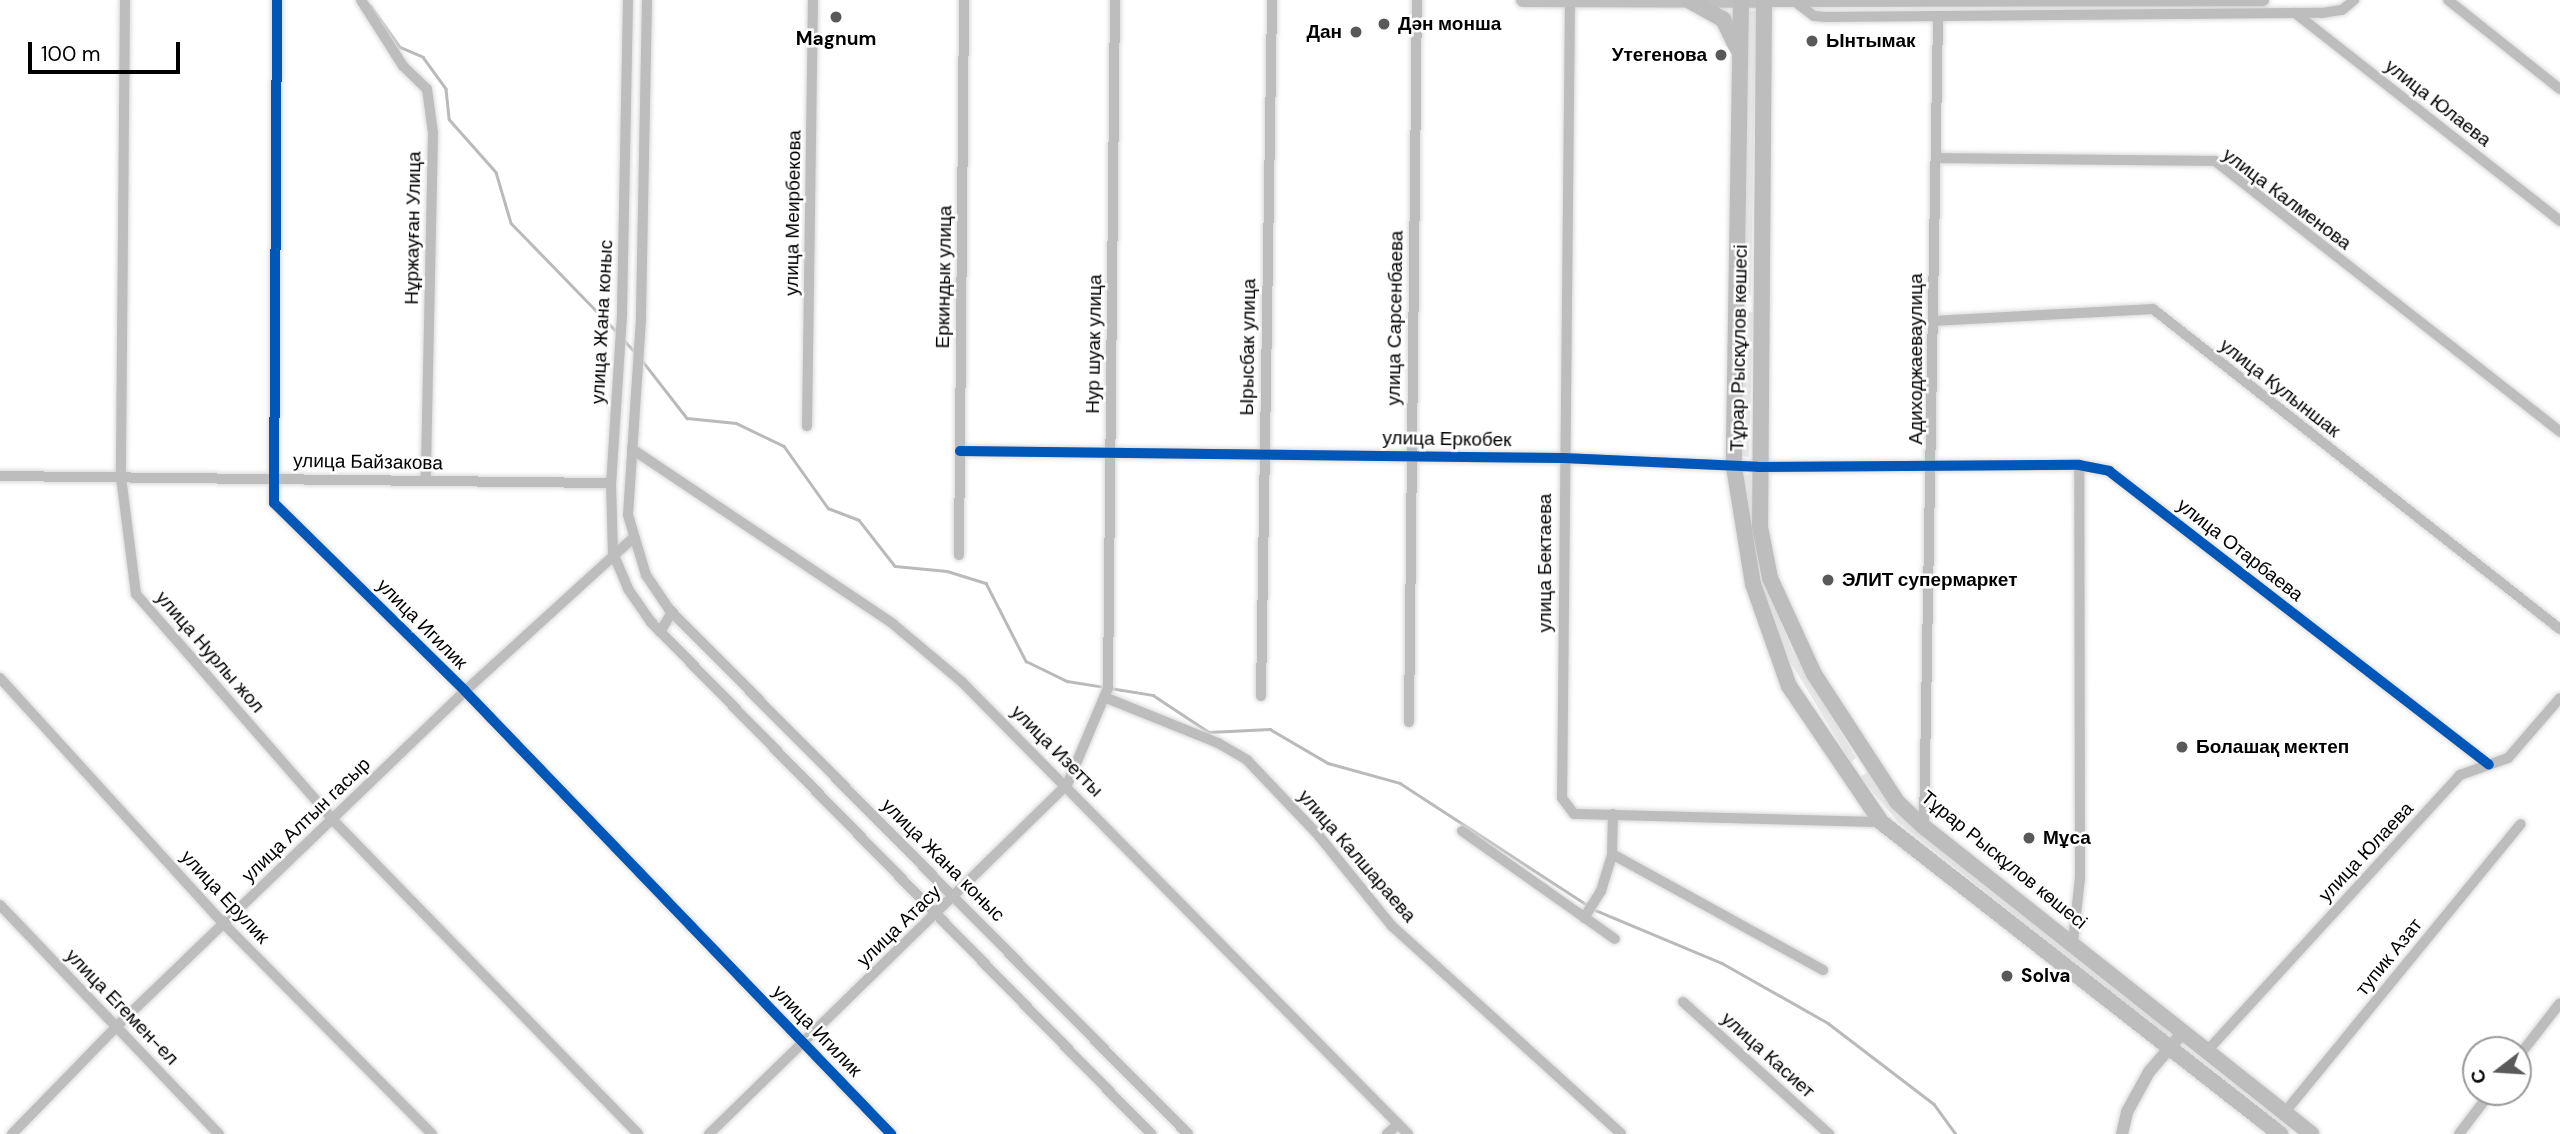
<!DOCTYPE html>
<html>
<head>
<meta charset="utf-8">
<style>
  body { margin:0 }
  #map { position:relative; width:2560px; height:1134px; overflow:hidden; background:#fff; font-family:"DM Sans",sans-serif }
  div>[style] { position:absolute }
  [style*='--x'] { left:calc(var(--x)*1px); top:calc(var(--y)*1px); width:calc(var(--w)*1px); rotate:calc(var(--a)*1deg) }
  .green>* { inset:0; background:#e8e8e8 }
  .stream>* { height:2.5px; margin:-1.25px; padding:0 1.25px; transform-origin:1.25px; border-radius:1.25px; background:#bababa }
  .roads { filter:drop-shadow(0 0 2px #dbdbdb) drop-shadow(0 0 2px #dbdbdb) }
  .minor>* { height:10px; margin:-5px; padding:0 5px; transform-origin:5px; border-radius:5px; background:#bdbdbd }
  .tertiary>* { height:12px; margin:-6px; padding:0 6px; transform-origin:6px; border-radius:6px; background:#bdbdbd }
  .secondary>* { height:14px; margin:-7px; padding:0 7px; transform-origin:7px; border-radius:7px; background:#bfbfbf }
  .primary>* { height:16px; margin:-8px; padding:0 8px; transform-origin:8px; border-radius:8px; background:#bdbdbd }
  .cycleway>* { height:10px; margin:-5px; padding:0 5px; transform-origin:5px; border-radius:5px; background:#0057b8 }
  .dots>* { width:19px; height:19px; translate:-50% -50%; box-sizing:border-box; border:4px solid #fff; border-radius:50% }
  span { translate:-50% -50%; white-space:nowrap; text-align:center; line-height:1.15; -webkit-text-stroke:5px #fff; paint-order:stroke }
  .poi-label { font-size:19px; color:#000; font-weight:700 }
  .left { translate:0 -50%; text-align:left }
  .right { translate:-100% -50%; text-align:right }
  .street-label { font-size:19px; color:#000 }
  .north { position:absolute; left:2462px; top:1036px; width:70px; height:70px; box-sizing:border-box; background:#fff; border:2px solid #999; border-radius:50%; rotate:253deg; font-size:19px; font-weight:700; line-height:28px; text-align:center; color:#000 }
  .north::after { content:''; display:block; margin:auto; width:24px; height:32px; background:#595959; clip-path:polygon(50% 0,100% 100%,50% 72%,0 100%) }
  .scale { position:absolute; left:28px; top:42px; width:152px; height:32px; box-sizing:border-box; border:4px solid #000; border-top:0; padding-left:9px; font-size:21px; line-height:24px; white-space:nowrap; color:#000; -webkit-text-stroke:5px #fff; paint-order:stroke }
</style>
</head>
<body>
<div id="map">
  <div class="green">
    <i style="clip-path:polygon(1746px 11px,1756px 11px,1751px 295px,1741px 295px)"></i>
    <i style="clip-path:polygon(1753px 312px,1749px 457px,1741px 456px,1743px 313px)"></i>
    <i style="clip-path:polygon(1751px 474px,1765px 582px,1792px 650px,1856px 758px,1851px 762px,1786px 655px,1759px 581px,1742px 476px)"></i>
    <i style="clip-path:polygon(1868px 772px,1902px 817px,2170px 1031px,2166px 1037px,1898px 822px,1860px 777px)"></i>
  </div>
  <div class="stream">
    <i style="--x:370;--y:5;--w:52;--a:54.5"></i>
    <i style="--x:400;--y:47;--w:25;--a:23"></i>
    <i style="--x:423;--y:57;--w:39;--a:54"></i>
    <i style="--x:446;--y:89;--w:30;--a:84"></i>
    <i style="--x:449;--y:119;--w:71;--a:48.4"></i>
    <i style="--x:496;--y:172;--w:53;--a:73.6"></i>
    <i style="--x:511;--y:223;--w:153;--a:45.8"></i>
    <i style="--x:625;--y:341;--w:13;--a:48"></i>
    <i style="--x:641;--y:359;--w:75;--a:52.1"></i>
    <i style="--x:687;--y:418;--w:49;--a:5.8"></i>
    <i style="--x:736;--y:423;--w:53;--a:25.6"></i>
    <i style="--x:784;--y:446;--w:76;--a:54.6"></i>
    <i style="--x:828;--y:508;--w:33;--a:21"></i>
    <i style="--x:859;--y:520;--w:58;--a:52"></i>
    <i style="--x:895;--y:566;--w:52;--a:5.5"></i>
    <i style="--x:947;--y:571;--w:41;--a:17.1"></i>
    <i style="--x:986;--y:583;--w:88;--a:62.9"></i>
    <i style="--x:1026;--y:661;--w:46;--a:26"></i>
    <i style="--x:1067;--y:681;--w:37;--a:9"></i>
    <i style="--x:1110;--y:688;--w:44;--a:9.2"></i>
    <i style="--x:1153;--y:695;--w:67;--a:33.5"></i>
    <i style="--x:1209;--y:732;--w:61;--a:-2.8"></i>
    <i style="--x:1270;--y:729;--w:67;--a:30.4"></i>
    <i style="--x:1328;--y:763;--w:75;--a:15.5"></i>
    <i style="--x:1400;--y:783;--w:225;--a:33.1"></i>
    <i style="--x:1595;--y:910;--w:138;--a:22.7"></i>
    <i style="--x:1722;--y:963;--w:122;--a:29.5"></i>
    <i style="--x:1828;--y:1023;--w:133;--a:37.4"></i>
    <i style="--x:1934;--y:1104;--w:37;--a:54"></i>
  </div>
  <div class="roads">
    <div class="minor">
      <i style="--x:125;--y:0;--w:477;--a:90.5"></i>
      <i style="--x:121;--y:477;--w:118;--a:82.7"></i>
      <i style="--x:136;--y:594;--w:298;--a:48.9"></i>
      <i style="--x:332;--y:819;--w:439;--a:45.8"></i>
      <i style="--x:277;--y:0;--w:503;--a:90.34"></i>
      <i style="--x:274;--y:503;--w:268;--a:44.5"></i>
      <i style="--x:465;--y:691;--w:615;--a:46.12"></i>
      <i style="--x:361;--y:0;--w:78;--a:57.5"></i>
      <i style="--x:403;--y:66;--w:33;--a:44"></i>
      <i style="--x:427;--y:89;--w:44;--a:82.2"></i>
      <i style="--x:433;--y:133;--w:347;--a:91.2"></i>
      <i style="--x:628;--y:0;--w:315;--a:91.1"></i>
      <i style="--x:622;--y:315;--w:168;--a:93.7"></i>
      <i style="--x:611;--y:483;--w:70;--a:88.4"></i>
      <i style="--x:613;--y:553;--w:39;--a:67"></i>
      <i style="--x:628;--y:589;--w:40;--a:55.1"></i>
      <i style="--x:651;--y:622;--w:716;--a:45.68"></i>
      <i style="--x:647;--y:0;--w:319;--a:91.1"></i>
      <i style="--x:641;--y:319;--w:196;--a:93.8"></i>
      <i style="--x:628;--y:515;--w:63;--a:73.3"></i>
      <i style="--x:646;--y:575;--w:41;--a:55.9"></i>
      <i style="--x:669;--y:609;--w:738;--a:45.33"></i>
      <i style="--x:1570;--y:0;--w:798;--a:90.57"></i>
      <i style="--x:1562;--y:798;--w:20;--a:53"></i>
      <i style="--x:1574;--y:814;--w:307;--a:1.5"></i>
      <i style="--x:2448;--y:0;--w:143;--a:38.5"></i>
      <i style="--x:1794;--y:1;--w:25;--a:37"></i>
      <i style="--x:1814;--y:16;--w:12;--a:5"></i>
      <i style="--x:1826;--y:17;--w:496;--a:-0.5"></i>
      <i style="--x:2322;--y:13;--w:20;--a:-9"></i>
      <i style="--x:2342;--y:10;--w:16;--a:-40"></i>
      <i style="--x:2295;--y:13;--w:337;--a:38.1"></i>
      <i style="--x:1936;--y:158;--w:279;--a:0.6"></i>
      <i style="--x:2215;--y:161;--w:439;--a:38.1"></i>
      <i style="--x:1933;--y:321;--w:220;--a:-3.1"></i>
      <i style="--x:2153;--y:309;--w:518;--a:38.18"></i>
      <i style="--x:807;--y:426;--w:426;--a:-89.2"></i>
      <i style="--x:632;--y:449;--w:314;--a:33.8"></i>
      <i style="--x:893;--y:624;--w:90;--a:40"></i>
      <i style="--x:962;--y:682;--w:635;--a:45.38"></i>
      <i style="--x:960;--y:451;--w:603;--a:0.67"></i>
      <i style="--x:1563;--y:458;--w:195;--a:2.6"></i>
      <i style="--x:1758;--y:467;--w:321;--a:-0.4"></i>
      <i style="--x:2079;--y:465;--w:31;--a:11"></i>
      <i style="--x:2109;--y:471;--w:480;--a:37.7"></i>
      <i style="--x:0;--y:476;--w:611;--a:0.66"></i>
      <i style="--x:959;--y:555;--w:555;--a:-89.48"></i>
      <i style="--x:660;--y:632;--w:23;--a:-59"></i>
      <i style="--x:0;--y:678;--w:331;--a:47.7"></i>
      <i style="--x:223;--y:923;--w:297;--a:45.3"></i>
      <i style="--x:1261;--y:696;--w:696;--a:-89.09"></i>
      <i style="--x:1104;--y:697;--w:123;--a:22"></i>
      <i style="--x:1218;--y:743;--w:34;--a:30"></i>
      <i style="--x:1247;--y:760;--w:105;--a:46.5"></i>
      <i style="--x:1319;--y:836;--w:116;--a:51"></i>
      <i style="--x:1392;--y:926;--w:309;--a:42.2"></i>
      <i style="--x:1409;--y:722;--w:722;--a:-89.37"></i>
      <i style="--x:1924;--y:827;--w:810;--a:-89.01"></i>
      <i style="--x:1462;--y:831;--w:187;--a:35.2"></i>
      <i style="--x:1612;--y:854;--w:241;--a:28.8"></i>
      <i style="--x:0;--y:905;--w:317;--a:46.3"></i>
      <i style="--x:1584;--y:918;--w:32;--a:-58"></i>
      <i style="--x:1601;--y:891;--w:39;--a:-73"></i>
      <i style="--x:1612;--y:854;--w:40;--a:-88.6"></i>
      <i style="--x:2073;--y:942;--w:64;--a:-83.8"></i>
      <i style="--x:2080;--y:878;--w:413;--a:-90.1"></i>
      <i style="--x:1683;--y:1002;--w:197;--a:42.1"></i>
      <i style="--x:2208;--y:1050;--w:373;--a:-47.5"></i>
      <i style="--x:2460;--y:775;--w:51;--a:-19.5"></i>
      <i style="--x:2508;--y:758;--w:79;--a:-49.1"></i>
      <i style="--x:2518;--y:1057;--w:68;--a:-52.1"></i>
      <i style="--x:2285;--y:1112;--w:372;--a:-50.7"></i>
      <i style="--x:12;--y:1134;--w:149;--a:-45.8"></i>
      <i style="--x:116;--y:1027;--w:484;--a:-43.9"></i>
      <i style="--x:465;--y:691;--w:226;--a:-42.3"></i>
      <i style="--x:709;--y:1134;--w:500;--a:-44.3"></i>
      <i style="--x:1067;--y:785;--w:105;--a:-67.1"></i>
      <i style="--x:1108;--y:688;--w:688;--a:-89.42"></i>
      <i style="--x:1387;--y:1134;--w:15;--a:-42"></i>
      <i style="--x:2459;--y:1134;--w:53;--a:-52.7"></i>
    </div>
    <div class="tertiary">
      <i style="--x:1764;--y:1;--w:499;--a:-0.1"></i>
      <i style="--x:2122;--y:1134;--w:23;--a:-77"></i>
      <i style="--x:2127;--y:1112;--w:46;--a:-61.2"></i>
      <i style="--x:2149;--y:1072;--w:54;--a:-49.5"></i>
    </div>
    <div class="secondary">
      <i style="--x:1523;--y:0;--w:241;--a:0.2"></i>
    </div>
    <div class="primary">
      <i style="--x:1741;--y:0;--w:467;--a:90.9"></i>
      <i style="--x:1734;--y:467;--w:119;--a:80.8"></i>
      <i style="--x:1753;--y:584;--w:108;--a:70.6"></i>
      <i style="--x:1789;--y:686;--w:164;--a:55.9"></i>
      <i style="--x:1881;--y:822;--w:507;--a:38.02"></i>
      <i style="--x:1764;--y:0;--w:527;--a:90.43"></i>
      <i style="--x:1760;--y:527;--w:52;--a:78.9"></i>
      <i style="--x:1770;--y:578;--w:106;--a:65.4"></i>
      <i style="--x:1814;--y:674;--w:153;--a:57"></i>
      <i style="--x:1897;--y:802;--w:37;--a:43"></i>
      <i style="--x:1924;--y:827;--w:494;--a:38.4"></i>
      <i style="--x:1690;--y:1;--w:38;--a:29"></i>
      <i style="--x:1723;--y:19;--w:32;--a:64"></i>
    </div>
  </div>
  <div class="cycleway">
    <i style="--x:277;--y:0;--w:503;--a:90.34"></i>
    <i style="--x:274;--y:503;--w:268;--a:44.5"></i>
    <i style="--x:465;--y:691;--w:615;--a:46.12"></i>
    <i style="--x:960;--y:451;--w:603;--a:0.67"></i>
    <i style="--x:1563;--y:458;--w:195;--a:2.6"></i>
    <i style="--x:1758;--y:467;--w:321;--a:-0.4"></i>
    <i style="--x:2079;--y:465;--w:31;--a:11"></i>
    <i style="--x:2109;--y:471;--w:480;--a:37.7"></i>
  </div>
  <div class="dots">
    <i style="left:836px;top:17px;background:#595959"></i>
    <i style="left:1384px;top:24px;background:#595959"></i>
    <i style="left:1356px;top:32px;background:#595959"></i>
    <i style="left:1812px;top:41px;background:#595959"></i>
    <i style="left:1721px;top:55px;background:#595959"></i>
    <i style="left:1828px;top:580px;background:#595959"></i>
    <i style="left:2182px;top:747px;background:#595959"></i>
    <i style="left:2029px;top:838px;background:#595959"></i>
    <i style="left:2007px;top:976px;background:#595959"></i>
  </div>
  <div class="poi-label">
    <span class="left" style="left:1398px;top:24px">Дән монша</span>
    <span class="right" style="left:1342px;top:32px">Дан</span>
    <span style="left:836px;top:39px">Magnum</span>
    <span class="left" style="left:1826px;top:41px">Ынтымак</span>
    <span class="right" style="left:1707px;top:55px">Утегенова</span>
    <span class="left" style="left:1842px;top:580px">ЭЛИТ супермаркет</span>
    <span class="left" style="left:2196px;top:747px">Болашақ мектеп</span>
    <span class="left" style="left:2043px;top:838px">Мұса</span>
    <span class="left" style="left:2021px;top:976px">Solva</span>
  </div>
  <div class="street-label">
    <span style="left:2438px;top:103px;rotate:38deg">улица Юлаева</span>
    <span style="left:2287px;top:199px;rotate:37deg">улица Калменова</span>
    <span style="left:793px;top:213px;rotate:-89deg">улица Меирбекова</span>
    <span style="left:413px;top:228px;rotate:-89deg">Нұржауған Улица</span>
    <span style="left:944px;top:277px;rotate:-89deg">Еркиндык улица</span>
    <span style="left:1395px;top:318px;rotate:-89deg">улица Сарсенбаева</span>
    <span style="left:602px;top:322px;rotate:-87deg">улица Жана коныс</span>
    <span style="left:1094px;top:344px;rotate:-89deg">Нур шуак улица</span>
    <span style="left:1248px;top:347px;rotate:-89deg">Ырысбак улица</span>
    <span style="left:1739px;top:348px;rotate:-89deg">Тұрар Рыскұлов көшесі</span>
    <span style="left:1916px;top:359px;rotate:-90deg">Адиходжаеваулица</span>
    <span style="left:2280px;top:388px;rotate:38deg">улица Кулыншак</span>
    <span style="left:1447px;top:439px;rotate:1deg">улица Еркобек</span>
    <span style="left:368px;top:462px;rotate:1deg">улица Байзакова</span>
    <span style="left:2240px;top:550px;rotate:38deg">улица Отарбаева</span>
    <span style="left:1545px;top:563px;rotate:-90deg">улица Бектаева</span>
    <span style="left:422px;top:624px;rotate:45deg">улица Игилик</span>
    <span style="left:210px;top:652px;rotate:49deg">улица Нурлы жол</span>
    <span style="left:1057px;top:751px;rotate:45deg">улица Изетты</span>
    <span style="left:306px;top:820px;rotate:-44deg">улица Алтын гасыр</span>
    <span style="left:2366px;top:852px;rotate:-47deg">улица Юлаева</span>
    <span style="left:1357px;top:856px;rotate:49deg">улица Калшараева</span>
    <span style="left:943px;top:860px;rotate:45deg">улица Жана коныс</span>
    <span style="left:2004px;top:860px;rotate:39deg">Тұрар Рыскұлов көшесі</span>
    <span style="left:225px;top:897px;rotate:47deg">улица Ерулик</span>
    <span style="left:899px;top:926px;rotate:-44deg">улица Атасу</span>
    <span style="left:2389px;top:957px;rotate:-51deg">тупик Азат</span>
    <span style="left:122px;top:1007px;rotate:46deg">улица Егемен-ел</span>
    <span style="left:817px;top:1031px;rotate:46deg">улица Игилик</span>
    <span style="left:1768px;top:1055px;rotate:42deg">улица Касиет</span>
  </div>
  <div class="north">С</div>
  <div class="scale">100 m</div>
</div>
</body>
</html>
